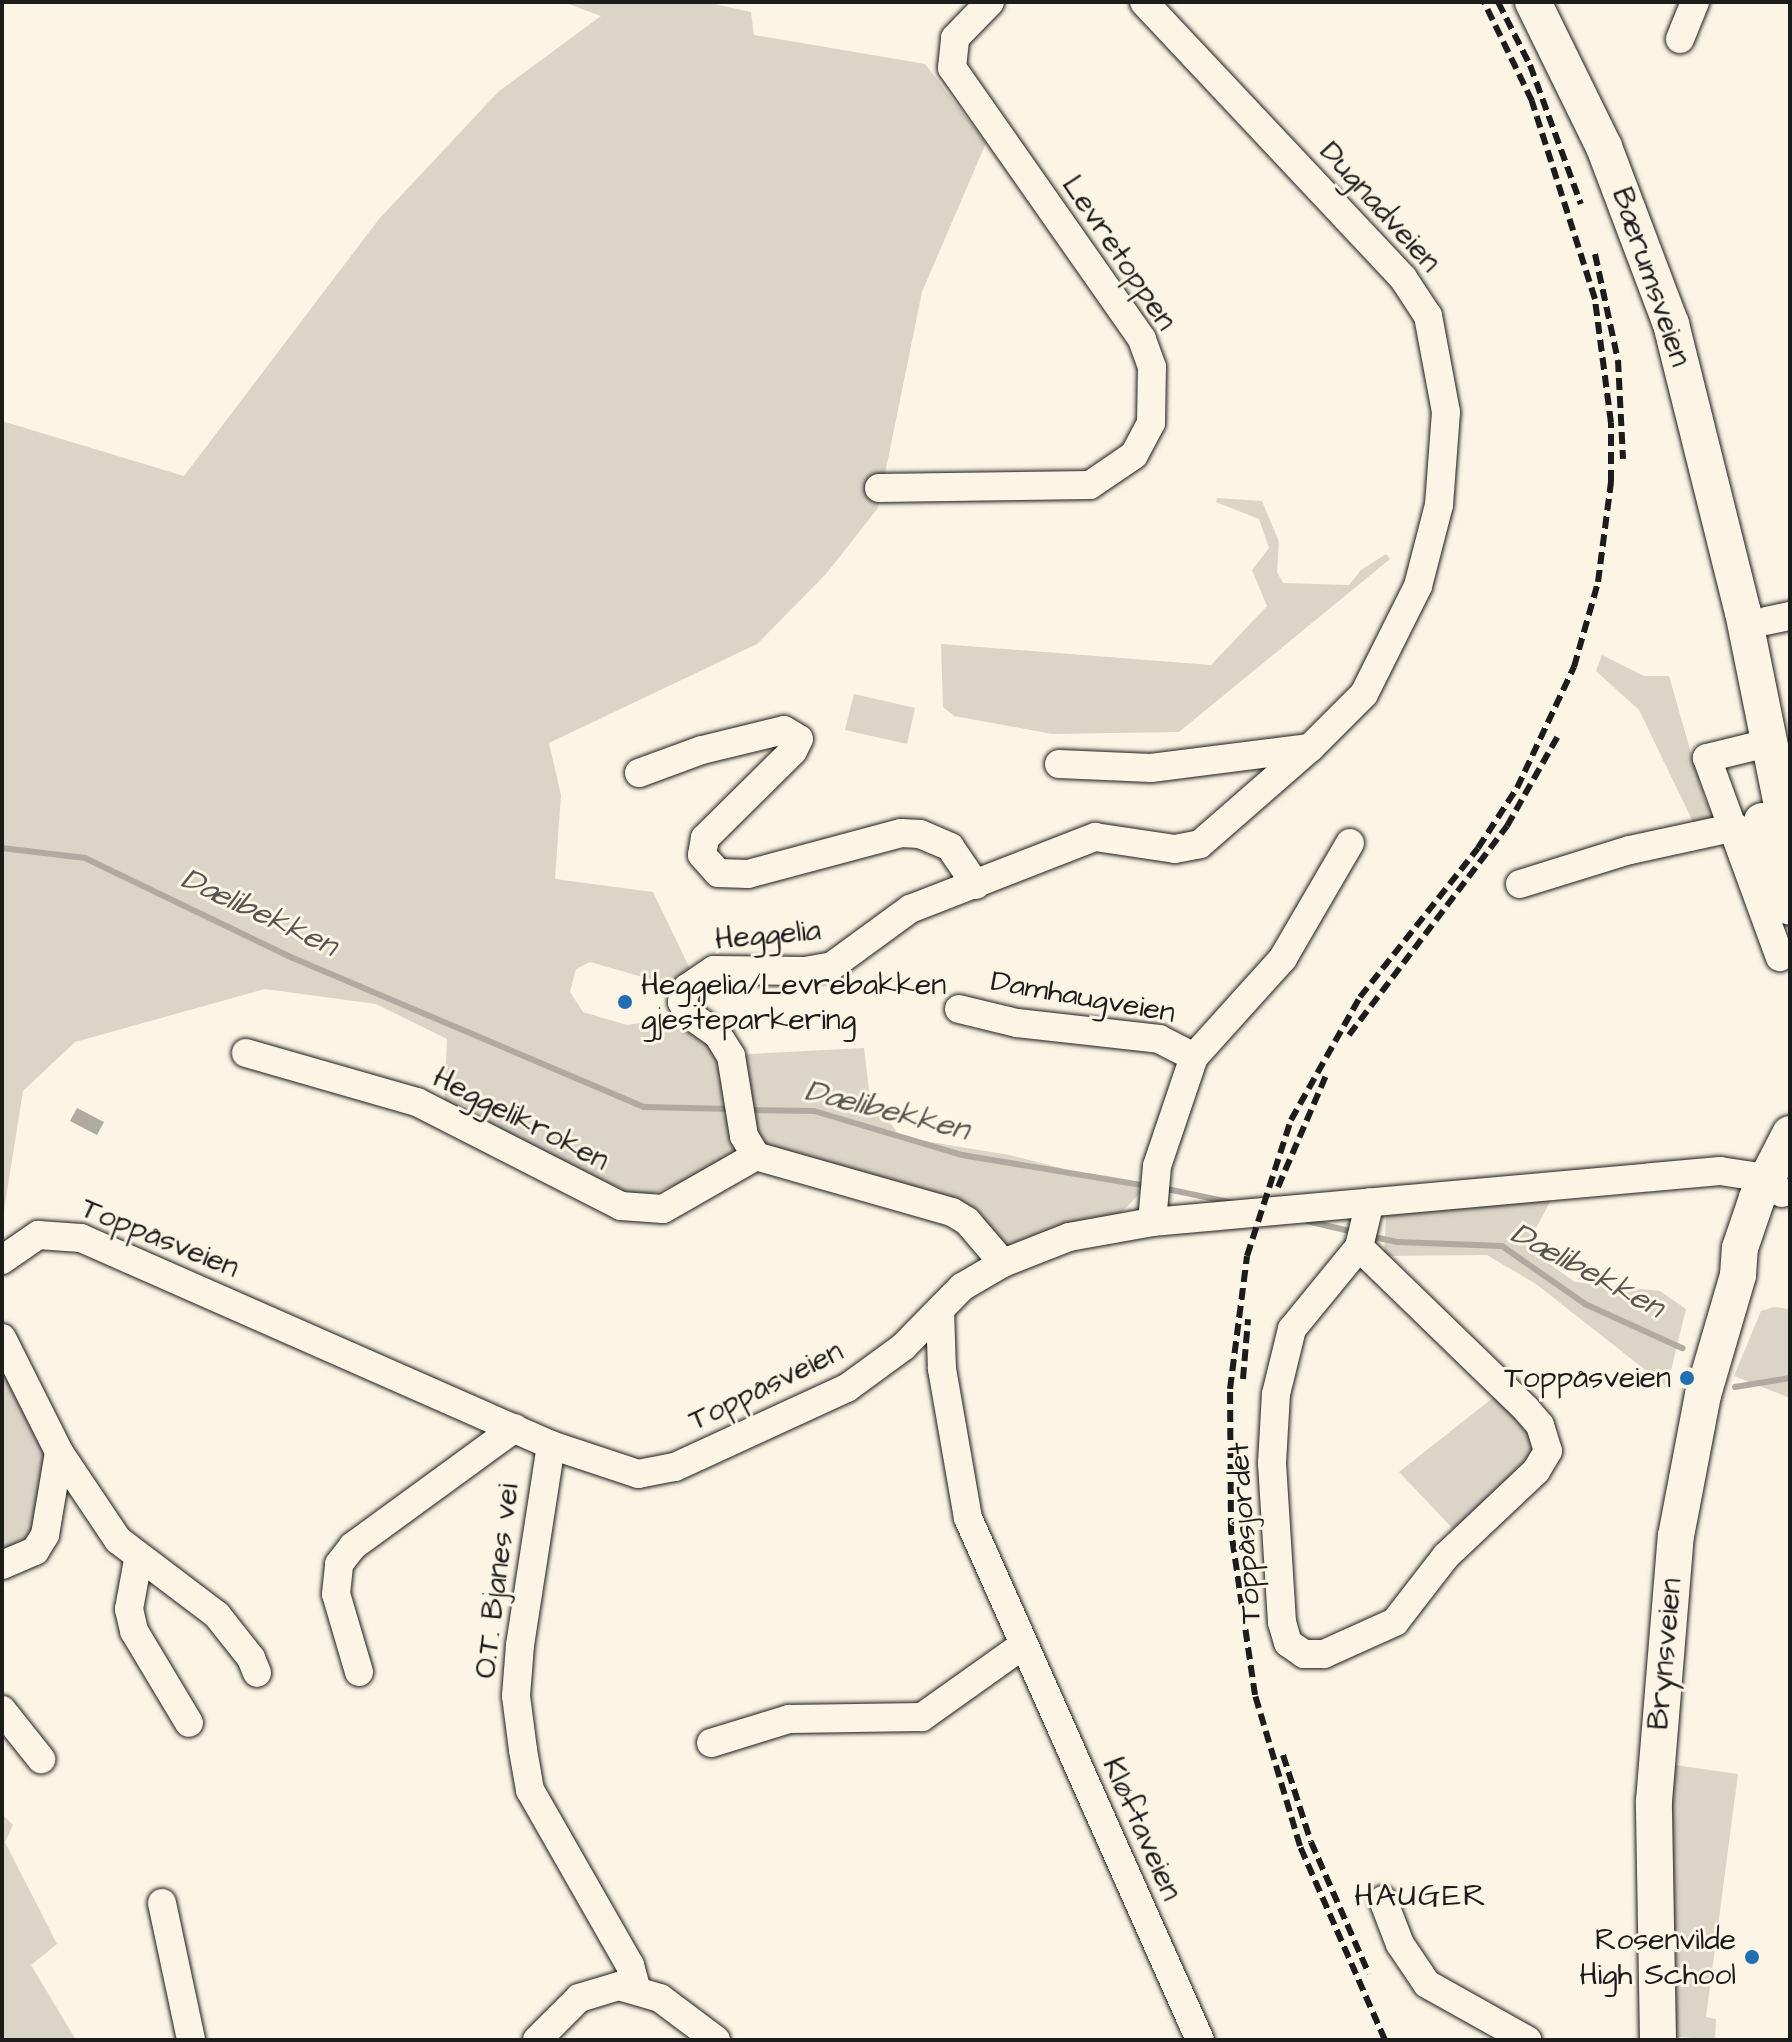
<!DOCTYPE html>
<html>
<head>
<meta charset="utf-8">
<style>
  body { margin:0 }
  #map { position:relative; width:1792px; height:2042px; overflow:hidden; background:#fcf5e5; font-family:"Architects Daughter",sans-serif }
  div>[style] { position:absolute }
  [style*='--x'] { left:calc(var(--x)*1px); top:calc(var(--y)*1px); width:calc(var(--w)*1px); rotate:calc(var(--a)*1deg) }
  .green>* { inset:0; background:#dbd5c8 }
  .water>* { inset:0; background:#b0aba1 }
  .stream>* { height:6px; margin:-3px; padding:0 3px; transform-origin:3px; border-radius:3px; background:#b0aba1 }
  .roads { filter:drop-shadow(0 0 2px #1c1c1c) drop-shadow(0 0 2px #1c1c1c) }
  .minor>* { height:28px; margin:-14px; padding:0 14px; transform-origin:14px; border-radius:14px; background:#fcf5e5 }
  .major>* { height:36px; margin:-18px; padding:0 18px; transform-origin:18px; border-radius:18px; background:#fcf5e5 }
  .rail>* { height:6px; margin-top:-3px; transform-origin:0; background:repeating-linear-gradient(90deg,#1c1c1c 0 12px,transparent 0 18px) }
  .dots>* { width:22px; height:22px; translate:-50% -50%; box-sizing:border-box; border:4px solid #fcf5e5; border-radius:50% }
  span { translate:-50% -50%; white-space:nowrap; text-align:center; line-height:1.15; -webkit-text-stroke:6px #fcf5e5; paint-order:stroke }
  .street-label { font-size:30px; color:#1c1c1c }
  .poi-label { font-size:30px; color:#1c1c1c }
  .left { translate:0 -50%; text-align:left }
  .right { translate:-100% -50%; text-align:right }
  .water-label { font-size:32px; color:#575551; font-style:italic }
  .neighbourhood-label { font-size:32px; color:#1c1c1c; letter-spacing:2px }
  .frame { position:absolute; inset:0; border:4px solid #1c1c1c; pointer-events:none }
</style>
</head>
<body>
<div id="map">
  <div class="green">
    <i style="clip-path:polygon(evenodd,563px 2px,706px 2px,751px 12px,754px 35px,925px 64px,986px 143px,922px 292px,878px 508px,826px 574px,757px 644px,549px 743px,561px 795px,555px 879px,653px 892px,707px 1004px,719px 1064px,750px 1054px,864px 1048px,869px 1091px,900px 1137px,1009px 1155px,1144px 1189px,1118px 1216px,1008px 1249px,967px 1206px,738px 1153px,682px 1183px,629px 1202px,444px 1110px,447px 1039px,376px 1004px,265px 989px,75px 1042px,23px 1091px,2px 1223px,2px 421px,184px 476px,379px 219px,499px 91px,601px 16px,563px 2px,590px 962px,674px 986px,673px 1018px,627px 1025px,583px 1012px,570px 992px,576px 969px,590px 962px)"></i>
    <i style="clip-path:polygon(1217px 498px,1262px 501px,1279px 542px,1277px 572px,1283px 583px,1349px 585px,1361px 570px,1386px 554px,1390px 559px,1179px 732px,1053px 734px,954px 716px,943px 707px,941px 644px,1211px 665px,1267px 606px,1252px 570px,1269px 548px,1259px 519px,1216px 502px)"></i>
    <i style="clip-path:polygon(1602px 655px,1644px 676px,1669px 676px,1704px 798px,1718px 826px,1696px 828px,1639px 710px,1596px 671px)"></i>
    <i style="clip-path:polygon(854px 694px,915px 708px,907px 744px,845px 730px)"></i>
    <i style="clip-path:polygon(1551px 1200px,1526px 1247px,1575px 1282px,1660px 1291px,1686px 1309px,1667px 1387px,1536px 1284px,1487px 1255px,1384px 1256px,1386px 1215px)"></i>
    <i style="clip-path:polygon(1774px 1307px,1790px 1309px,1790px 1398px,1734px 1376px,1761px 1311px)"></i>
    <i style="clip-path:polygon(2px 1360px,42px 1435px,49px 1465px,42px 1530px,2px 1556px)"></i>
    <i style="clip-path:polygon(1499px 1393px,1542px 1439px,1535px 1462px,1457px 1533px,1399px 1472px)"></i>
    <i style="clip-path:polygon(1675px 1765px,1738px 1774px,1706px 2017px,1716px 2019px,1715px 2040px,1669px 2036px,1663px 1915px)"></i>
    <i style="clip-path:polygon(2px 1814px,13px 1825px,5px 1842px,57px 1944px,31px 1965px,76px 2040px,2px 2040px)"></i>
  </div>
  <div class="water">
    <i style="clip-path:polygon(77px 1108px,104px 1122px,97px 1135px,70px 1121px)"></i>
  </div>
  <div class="stream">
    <i style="--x:2;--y:848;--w:84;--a:6.9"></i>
    <i style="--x:85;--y:858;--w:231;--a:25.7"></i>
    <i style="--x:293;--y:958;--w:381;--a:23"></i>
    <i style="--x:644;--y:1107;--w:88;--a:1.3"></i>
    <i style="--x:748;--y:1110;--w:66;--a:0.9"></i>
    <i style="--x:814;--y:1111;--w:154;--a:16.6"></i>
    <i style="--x:962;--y:1155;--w:188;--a:9.5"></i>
    <i style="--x:1162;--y:1188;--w:74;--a:11.8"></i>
    <i style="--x:1307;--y:1221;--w:48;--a:13.2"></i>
    <i style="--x:1369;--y:1236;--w:29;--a:12"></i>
    <i style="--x:1397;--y:1242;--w:105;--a:2.2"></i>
    <i style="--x:1502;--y:1246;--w:101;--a:34.9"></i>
    <i style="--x:1585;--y:1304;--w:107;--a:24.4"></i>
    <i style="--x:1735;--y:1387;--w:56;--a:-9.3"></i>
  </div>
  <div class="roads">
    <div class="minor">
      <i style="--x:1680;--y:39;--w:40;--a:-68"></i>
      <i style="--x:879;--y:488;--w:211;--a:-0.8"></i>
      <i style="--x:1090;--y:485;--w:53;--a:-34.3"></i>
      <i style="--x:1134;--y:455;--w:36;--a:-62"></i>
      <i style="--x:1151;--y:423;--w:56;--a:-89"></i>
      <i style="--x:1152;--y:367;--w:30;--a:-110"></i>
      <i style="--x:1142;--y:339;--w:331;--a:-125"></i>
      <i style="--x:952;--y:68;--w:30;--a:-84"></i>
      <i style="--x:955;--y:38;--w:50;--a:-45.8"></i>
      <i style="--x:1766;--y:621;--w:25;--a:-12"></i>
      <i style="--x:1768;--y:743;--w:63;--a:166.2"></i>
      <i style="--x:1707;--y:758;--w:212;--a:69.9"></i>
      <i style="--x:1059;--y:764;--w:92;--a:2.5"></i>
      <i style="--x:1151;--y:768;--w:160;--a:-7.2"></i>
      <i style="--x:1310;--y:748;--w:76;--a:-45"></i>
      <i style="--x:1364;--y:694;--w:121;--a:-63.4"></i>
      <i style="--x:1418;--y:586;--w:84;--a:-75.5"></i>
      <i style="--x:1439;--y:505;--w:93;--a:-85.7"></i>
      <i style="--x:1446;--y:412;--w:98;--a:-100.6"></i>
      <i style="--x:1428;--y:316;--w:45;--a:-123.3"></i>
      <i style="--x:1403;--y:278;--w:378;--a:-133.2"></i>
      <i style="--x:639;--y:773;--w:67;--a:-20.1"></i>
      <i style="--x:702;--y:750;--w:84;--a:-13.7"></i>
      <i style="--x:784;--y:730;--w:17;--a:31"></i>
      <i style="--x:799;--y:739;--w:13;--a:117"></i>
      <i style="--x:793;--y:751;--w:124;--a:135.3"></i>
      <i style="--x:705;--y:838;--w:17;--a:100"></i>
      <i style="--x:702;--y:855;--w:24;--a:48"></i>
      <i style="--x:718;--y:873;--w:30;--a:2"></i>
      <i style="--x:748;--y:874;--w:158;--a:-15"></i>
      <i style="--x:901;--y:833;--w:19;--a:3"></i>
      <i style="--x:920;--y:834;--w:33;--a:23"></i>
      <i style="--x:950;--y:847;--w:46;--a:55.6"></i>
      <i style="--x:1520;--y:884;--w:115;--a:-17.2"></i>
      <i style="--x:1630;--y:850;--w:108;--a:-12.2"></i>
      <i style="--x:959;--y:1009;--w:60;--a:13.6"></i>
      <i style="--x:1017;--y:1023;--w:143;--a:6.4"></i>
      <i style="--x:1159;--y:1039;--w:39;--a:27"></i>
      <i style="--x:246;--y:1053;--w:178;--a:16"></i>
      <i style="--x:417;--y:1102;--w:229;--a:27"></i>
      <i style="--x:621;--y:1206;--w:42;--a:4.1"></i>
      <i style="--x:663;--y:1209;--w:107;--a:-29.7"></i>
      <i style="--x:1152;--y:1222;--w:56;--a:-84.9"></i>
      <i style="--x:1157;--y:1166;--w:115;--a:-71.3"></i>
      <i style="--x:1194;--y:1057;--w:133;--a:-48"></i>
      <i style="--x:1283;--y:958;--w:133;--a:-59.8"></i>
      <i style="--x:1359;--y:1247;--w:233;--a:44.1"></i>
      <i style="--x:1526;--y:1409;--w:21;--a:49"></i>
      <i style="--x:1540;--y:1425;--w:27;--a:73"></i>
      <i style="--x:1548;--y:1451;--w:23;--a:121"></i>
      <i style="--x:1536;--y:1471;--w:124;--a:136.6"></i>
      <i style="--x:1446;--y:1556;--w:83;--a:127.7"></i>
      <i style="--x:1395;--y:1622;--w:78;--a:155.7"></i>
      <i style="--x:1324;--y:1654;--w:20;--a:180"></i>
      <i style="--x:1304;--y:1654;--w:19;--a:-145"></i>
      <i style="--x:1288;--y:1643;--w:22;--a:-106"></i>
      <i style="--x:1282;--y:1622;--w:159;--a:-93.6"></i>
      <i style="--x:1272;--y:1463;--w:69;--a:-86.7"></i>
      <i style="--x:1276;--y:1394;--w:67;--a:-76.2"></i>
      <i style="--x:1292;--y:1329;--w:106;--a:-50.7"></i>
      <i style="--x:1359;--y:1247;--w:46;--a:-76.3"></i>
      <i style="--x:2;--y:1260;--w:44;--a:-34.8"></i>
      <i style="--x:38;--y:1235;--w:43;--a:4"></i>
      <i style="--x:81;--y:1238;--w:514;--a:23.77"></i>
      <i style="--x:551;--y:1445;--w:92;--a:18.4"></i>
      <i style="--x:638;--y:1474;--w:38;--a:-11"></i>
      <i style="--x:675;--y:1467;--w:189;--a:-24.7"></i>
      <i style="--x:847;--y:1388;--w:69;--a:-36.2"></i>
      <i style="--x:903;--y:1347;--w:84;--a:-45.5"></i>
      <i style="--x:962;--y:1287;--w:48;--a:-30.3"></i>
      <i style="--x:1003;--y:1263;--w:71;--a:-21.5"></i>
      <i style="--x:1069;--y:1237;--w:84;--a:-10.2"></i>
      <i style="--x:1152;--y:1222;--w:570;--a:-5.13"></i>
      <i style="--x:1720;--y:1171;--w:47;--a:8.7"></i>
      <i style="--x:1766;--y:1178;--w:22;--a:43"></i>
      <i style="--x:1003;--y:1263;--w:55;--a:-130.6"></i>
      <i style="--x:967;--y:1221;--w:17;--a:-149"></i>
      <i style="--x:952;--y:1212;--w:204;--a:-164.1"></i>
      <i style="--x:756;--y:1156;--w:23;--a:-121"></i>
      <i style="--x:744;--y:1136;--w:81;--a:-99.2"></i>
      <i style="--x:731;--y:1056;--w:26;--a:-122"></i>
      <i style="--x:717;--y:1034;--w:33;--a:-145"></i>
      <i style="--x:690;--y:1015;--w:15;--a:-122"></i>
      <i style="--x:682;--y:1002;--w:15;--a:-70"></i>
      <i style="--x:687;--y:988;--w:32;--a:-34"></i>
      <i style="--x:714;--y:970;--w:91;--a:0.6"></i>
      <i style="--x:805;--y:971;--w:27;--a:-10"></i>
      <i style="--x:832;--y:966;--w:97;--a:-36.2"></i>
      <i style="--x:910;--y:909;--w:199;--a:-21.3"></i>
      <i style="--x:1095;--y:837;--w:81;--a:8.5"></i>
      <i style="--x:1175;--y:849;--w:25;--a:-11"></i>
      <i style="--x:1200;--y:844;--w:146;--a:-41.1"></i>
      <i style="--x:940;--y:1310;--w:59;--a:88.1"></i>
      <i style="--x:942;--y:1369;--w:151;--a:80.1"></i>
      <i style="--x:968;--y:1518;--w:571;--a:66.04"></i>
      <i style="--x:2;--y:1338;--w:127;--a:63.4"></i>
      <i style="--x:59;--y:1452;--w:106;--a:56.2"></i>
      <i style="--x:118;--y:1540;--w:124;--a:37.1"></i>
      <i style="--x:217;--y:1615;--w:55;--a:51.7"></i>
      <i style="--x:251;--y:1658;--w:16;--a:68"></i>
      <i style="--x:551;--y:1445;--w:202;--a:98.8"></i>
      <i style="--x:520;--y:1645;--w:51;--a:94.5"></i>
      <i style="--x:516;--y:1696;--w:54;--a:82.6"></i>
      <i style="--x:523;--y:1750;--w:41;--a:80.1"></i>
      <i style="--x:530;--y:1790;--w:202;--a:60.3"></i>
      <i style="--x:630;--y:1965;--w:23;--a:75"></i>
      <i style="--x:138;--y:1560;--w:50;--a:100.4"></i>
      <i style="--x:129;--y:1609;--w:23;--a:77"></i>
      <i style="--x:134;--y:1631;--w:107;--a:59.1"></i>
      <i style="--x:2;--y:1565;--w:36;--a:-23"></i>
      <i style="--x:35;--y:1551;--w:19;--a:-58"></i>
      <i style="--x:45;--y:1535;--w:84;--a:-80.4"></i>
      <i style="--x:359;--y:1672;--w:81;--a:-106.4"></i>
      <i style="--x:336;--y:1594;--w:30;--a:-84"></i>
      <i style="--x:339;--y:1564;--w:23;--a:-52"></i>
      <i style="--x:353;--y:1546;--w:200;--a:-36.1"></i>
      <i style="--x:2;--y:1710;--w:63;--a:51.5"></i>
      <i style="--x:711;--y:1743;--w:82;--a:-17.1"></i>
      <i style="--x:789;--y:1719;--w:133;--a:-0.9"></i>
      <i style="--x:922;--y:1717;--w:123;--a:-35.4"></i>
      <i style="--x:1383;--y:1900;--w:47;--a:68.9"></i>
      <i style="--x:1400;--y:1944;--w:48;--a:56"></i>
      <i style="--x:1427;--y:1984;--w:115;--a:29.2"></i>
      <i style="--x:162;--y:1903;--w:140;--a:78"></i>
      <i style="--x:537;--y:2040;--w:59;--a:-45"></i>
      <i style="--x:579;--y:1998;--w:42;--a:-16.7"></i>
      <i style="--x:619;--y:1986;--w:43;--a:16.3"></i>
      <i style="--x:660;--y:1998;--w:70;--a:36.9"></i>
    </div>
    <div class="major">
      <i style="--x:1533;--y:2;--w:161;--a:63.9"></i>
      <i style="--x:1604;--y:147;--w:189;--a:69.3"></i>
      <i style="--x:1671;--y:324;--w:297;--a:76"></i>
      <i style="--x:1743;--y:612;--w:239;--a:78.6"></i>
      <i style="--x:1762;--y:821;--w:90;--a:72"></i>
      <i style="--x:1658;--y:2040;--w:239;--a:-91"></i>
      <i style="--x:1654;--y:1801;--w:266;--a:-85.3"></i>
      <i style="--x:1676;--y:1536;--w:144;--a:-79.2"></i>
      <i style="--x:1703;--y:1395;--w:125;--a:-73.7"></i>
      <i style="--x:1738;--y:1275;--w:27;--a:-86"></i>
      <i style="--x:1740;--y:1248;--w:53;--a:-71.2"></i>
      <i style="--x:1757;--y:1198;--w:72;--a:-62.7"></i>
    </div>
  </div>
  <div class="rail">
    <i style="--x:1498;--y:2;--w:71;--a:63.1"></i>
    <i style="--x:1530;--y:65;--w:148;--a:69.9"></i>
    <i style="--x:1595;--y:254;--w:108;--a:77.8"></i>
    <i style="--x:1618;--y:360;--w:99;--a:87.1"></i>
    <i style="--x:1349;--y:1035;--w:262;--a:-52.9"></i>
    <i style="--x:1507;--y:826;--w:106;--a:-60.5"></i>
    <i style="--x:1278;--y:1187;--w:124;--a:-66.7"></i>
    <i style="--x:1243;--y:1379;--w:60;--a:-85.2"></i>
    <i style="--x:1283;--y:1755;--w:91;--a:72.2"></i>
    <i style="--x:1311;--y:1842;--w:144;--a:66.3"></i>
    <i style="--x:1385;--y:2040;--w:212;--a:-113.7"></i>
    <i style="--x:1300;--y:1846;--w:158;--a:-106.6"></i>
    <i style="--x:1255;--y:1695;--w:167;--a:-98.3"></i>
    <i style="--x:1231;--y:1530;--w:141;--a:-90.4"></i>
    <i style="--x:1230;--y:1389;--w:134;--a:-82.7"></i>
    <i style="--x:1247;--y:1256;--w:143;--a:-72.1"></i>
    <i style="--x:1291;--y:1120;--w:141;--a:-60.7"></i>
    <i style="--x:1360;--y:997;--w:190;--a:-51.6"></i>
    <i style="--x:1478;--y:848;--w:72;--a:-57"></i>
    <i style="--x:1517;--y:788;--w:134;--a:-64.8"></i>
    <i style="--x:1574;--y:667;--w:88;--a:-74.2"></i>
    <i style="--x:1598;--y:582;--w:101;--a:-82.6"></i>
    <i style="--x:1611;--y:482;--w:59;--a:-90"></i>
    <i style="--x:1611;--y:423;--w:125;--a:-97.4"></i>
    <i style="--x:1595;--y:299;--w:208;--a:-107.7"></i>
    <i style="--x:1532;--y:101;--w:110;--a:-115.9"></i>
  </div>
  <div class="dots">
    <i style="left:625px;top:1002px;background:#1f6fb2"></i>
    <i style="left:1687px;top:1378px;background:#1f6fb2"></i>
    <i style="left:1752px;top:1957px;background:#1f6fb2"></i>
  </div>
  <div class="street-label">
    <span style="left:1380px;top:207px;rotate:48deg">Dugnadveien</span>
    <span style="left:1119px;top:253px;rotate:56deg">Levretoppen</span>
    <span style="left:1651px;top:277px;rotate:71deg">Bærumsveien</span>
    <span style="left:768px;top:935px;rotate:-5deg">Heggelia</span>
    <span style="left:1083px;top:997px;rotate:10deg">Damhaugveien</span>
    <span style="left:521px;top:1119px;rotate:27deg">Heggelikroken</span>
    <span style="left:160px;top:1238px;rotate:22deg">Toppåsveien</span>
    <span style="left:766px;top:1386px;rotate:-26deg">Toppåsveien</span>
    <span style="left:1245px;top:1533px;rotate:-94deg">Toppåsjordet</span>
    <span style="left:497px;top:1581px;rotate:-83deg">O.T. Bjanes vei</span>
    <span style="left:1665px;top:1654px;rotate:-85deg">Brynsveien</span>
    <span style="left:1142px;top:1829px;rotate:66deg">Kløftaveien</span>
  </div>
  <div class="poi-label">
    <span class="left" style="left:641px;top:1002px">Heggelia/Levrebakken<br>gjesteparkering</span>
    <span class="right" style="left:1671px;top:1378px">Toppåsveien</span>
    <span class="right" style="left:1736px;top:1957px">Rosenvilde<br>High School</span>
  </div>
  <div class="water-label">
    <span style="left:259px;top:913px;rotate:25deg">Dælibekken</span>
    <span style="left:887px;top:1111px;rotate:14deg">Dælibekken</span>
    <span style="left:1587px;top:1271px;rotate:28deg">Dælibekken</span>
  </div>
  <div class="neighbourhood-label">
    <span style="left:1421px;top:1896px">HAUGER</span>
  </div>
  <div class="frame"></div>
</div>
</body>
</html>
